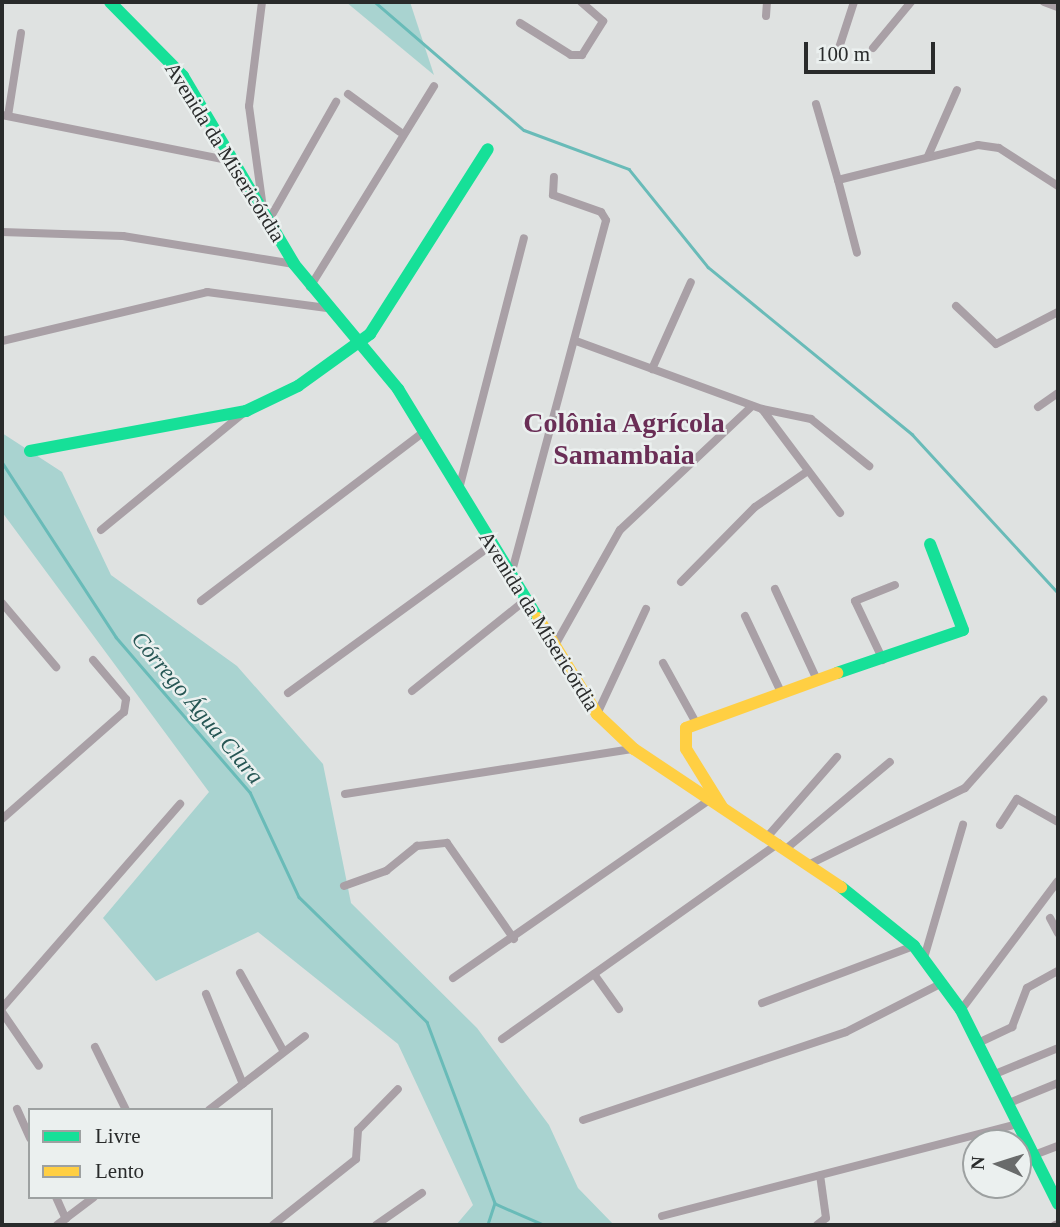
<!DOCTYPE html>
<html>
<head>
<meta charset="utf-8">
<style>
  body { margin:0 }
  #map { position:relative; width:1060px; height:1227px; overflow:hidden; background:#dfe2e1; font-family:Georgia,serif }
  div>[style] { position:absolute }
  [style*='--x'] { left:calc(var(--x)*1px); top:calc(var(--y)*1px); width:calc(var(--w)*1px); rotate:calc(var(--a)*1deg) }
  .green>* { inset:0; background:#a9d3d0 }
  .stream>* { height:2.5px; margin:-1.25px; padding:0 1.25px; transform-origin:1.25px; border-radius:1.25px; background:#69bbb8 }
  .street>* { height:8px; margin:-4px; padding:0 4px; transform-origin:4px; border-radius:4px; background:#a9a0a6 }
  .fast>* { height:12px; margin:-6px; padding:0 6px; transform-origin:6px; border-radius:6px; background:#16e098 }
  .slow>* { height:12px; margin:-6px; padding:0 6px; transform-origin:6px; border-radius:6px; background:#ffcf43 }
  span { translate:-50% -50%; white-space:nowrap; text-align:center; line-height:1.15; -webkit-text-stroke:5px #ebf0ef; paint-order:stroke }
  .street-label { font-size:21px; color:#292b2b }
  .water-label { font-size:23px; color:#265654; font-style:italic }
  .district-label { font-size:28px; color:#6a2e56; font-weight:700 }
  .frame { position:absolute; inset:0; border:4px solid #292b2b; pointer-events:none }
  .legend { position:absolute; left:28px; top:1108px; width:245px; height:91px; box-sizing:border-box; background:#ebf0ef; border:2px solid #9da1a1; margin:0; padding:9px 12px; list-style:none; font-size:21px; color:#292b2b }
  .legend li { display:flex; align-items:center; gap:14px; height:35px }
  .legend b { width:35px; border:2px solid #9da1a1 }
  .north { position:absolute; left:962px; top:1129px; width:70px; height:70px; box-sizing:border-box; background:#ebf0ef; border:2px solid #9da1a1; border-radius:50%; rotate:273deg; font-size:19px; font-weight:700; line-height:28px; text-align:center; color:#292b2b }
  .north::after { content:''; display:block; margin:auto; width:24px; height:32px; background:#696b6b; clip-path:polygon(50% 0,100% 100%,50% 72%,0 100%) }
  .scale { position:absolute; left:804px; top:42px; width:131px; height:32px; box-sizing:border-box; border:4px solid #292b2b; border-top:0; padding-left:9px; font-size:21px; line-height:24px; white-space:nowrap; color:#292b2b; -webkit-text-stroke:5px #ebf0ef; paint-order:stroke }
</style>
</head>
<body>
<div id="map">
  <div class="green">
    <i style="clip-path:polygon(346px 2px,410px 2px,434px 75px)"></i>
    <i style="clip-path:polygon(2px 433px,62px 472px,111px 575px,237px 666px,323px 764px,351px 903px,477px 1028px,549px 1125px,578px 1188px,614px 1225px,456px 1225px,473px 1205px,398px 1044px,258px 932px,156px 981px,103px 918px,209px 792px,2px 512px)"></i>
  </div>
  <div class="stream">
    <i style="--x:375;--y:2;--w:196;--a:40.7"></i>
    <i style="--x:524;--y:130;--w:112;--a:20.4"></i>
    <i style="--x:629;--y:169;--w:126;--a:51.1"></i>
    <i style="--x:708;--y:267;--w:264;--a:39.3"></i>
    <i style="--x:912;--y:434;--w:216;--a:47.4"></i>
    <i style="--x:2;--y:462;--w:209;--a:56.9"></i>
    <i style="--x:116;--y:637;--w:205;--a:49.2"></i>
    <i style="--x:250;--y:792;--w:116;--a:65"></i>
    <i style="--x:299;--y:897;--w:179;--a:44.3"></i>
    <i style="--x:427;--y:1022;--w:193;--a:69.4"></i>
    <i style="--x:495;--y:1203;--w:23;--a:108"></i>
    <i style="--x:496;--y:1204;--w:52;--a:23.6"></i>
  </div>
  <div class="street">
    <i style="--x:262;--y:2;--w:105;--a:97.1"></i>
    <i style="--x:249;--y:106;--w:103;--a:82.2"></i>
    <i style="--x:1044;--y:2;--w:15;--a:20"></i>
    <i style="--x:766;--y:16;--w:14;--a:-86"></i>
    <i style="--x:520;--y:23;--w:60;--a:32.1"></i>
    <i style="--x:571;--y:55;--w:11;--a:0"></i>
    <i style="--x:582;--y:55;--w:40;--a:-58"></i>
    <i style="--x:603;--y:21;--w:29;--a:-139"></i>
    <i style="--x:873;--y:48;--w:60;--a:-50.4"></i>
    <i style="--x:838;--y:51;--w:52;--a:-71.9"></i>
    <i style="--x:348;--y:94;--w:64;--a:36.2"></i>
    <i style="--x:816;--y:104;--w:79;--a:73.9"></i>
    <i style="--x:838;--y:180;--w:144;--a:-14"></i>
    <i style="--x:978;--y:145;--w:21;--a:8"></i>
    <i style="--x:999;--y:148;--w:70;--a:32.8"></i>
    <i style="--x:2;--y:115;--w:230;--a:11.3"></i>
    <i style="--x:8;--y:116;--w:84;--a:-81.1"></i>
    <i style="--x:928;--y:156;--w:72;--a:-66.3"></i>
    <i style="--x:838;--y:180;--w:75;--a:75.4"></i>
    <i style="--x:269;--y:220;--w:136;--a:-60.4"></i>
    <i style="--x:2;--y:232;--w:121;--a:1.9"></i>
    <i style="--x:123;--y:236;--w:173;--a:9.3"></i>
    <i style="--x:310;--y:287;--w:236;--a:-58.3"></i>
    <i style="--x:956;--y:306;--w:55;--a:43.5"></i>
    <i style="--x:996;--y:344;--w:70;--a:-27.3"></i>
    <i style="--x:2;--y:341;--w:211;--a:-13.4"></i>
    <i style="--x:207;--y:292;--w:121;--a:7.6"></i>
    <i style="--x:576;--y:341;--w:198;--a:20.1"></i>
    <i style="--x:762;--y:409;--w:50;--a:11.5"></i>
    <i style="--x:811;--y:419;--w:75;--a:39"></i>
    <i style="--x:652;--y:369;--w:95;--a:-65.9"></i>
    <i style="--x:1038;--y:407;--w:24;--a:-35"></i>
    <i style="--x:762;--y:409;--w:130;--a:53.1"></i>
    <i style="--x:459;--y:489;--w:259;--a:-75.5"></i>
    <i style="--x:101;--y:530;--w:188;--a:-39.4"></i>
    <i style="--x:511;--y:575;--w:367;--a:-75"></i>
    <i style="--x:606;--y:220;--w:9;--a:-122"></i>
    <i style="--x:601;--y:212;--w:51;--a:-160.5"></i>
    <i style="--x:553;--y:195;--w:18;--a:-87"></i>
    <i style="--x:681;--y:582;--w:105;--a:-45.4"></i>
    <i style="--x:755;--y:507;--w:64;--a:-34.2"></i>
    <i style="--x:775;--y:589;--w:100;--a:65.2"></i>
    <i style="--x:201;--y:601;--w:280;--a:-37.2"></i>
    <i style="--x:2;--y:603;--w:84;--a:49.8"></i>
    <i style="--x:745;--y:616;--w:84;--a:64.7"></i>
    <i style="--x:554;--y:647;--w:134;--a:-60.6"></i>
    <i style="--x:620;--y:530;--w:181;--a:-43.2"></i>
    <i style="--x:883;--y:660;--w:65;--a:-115.4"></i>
    <i style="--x:855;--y:601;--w:43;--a:-21.8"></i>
    <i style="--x:663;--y:663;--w:66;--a:61.1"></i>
    <i style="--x:412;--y:691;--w:142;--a:-38.7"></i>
    <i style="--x:288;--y:693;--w:250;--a:-36"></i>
    <i style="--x:597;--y:714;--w:116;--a:-65"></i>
    <i style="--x:345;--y:794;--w:292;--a:-8.9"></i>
    <i style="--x:2;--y:819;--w:162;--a:-41.3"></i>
    <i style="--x:124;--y:712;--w:13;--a:-81"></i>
    <i style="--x:126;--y:699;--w:51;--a:-130.2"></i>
    <i style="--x:1000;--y:825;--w:31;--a:-57"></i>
    <i style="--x:1017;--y:799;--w:47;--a:29.3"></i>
    <i style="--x:768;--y:836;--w:105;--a:-48.9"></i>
    <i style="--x:787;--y:848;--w:134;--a:-39.9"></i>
    <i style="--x:812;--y:863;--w:170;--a:-26.1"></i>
    <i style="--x:965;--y:788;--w:118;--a:-48.4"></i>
    <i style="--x:344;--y:886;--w:45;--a:-19.7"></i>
    <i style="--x:386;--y:871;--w:40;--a:-39"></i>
    <i style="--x:417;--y:846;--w:30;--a:-6"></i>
    <i style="--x:447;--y:843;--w:117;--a:55.1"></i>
    <i style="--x:1050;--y:918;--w:17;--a:62"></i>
    <i style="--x:924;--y:958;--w:139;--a:-73.7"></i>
    <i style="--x:240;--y:973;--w:90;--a:60.9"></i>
    <i style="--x:594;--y:974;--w:43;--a:54.5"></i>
    <i style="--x:453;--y:978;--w:312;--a:-34.8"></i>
    <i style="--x:206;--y:994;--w:97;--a:67.7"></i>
    <i style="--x:762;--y:1003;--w:162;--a:-20.6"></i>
    <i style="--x:2;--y:1008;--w:271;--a:-48.9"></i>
    <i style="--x:961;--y:1010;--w:161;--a:-53.1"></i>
    <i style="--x:2;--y:1012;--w:65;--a:55.6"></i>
    <i style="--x:502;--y:1039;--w:339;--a:-35.3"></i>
    <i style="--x:978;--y:1043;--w:38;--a:-25"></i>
    <i style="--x:1012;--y:1027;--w:42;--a:-69"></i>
    <i style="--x:1027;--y:988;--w:35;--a:-29"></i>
    <i style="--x:95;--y:1047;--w:70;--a:63.8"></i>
    <i style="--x:995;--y:1074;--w:68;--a:-22.4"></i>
    <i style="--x:1009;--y:1103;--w:53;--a:-22.2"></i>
    <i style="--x:17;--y:1109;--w:32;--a:66"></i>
    <i style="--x:209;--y:1110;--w:121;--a:-37.6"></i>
    <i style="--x:583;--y:1120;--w:277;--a:-18.5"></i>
    <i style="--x:846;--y:1032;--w:108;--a:-27"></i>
    <i style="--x:1034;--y:1155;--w:26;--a:-21"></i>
    <i style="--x:56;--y:1197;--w:24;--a:66"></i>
    <i style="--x:662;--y:1216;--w:369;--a:-14.5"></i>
    <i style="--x:57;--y:1225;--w:46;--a:-37.1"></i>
    <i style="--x:273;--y:1225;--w:106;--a:-38.5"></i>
    <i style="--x:356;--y:1159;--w:29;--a:-86"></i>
    <i style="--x:358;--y:1130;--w:57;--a:-45.7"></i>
    <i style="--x:376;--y:1225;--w:56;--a:-34.8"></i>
    <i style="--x:817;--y:1225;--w:11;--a:-38"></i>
    <i style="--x:826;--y:1218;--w:43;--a:-97.9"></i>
    <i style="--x:1055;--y:1225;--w:3;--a:-18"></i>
  </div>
  <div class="fast">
    <i style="--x:110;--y:2;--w:104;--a:45.4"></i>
    <i style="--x:183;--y:76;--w:218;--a:59.4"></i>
    <i style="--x:294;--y:264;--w:163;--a:50.2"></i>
    <i style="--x:398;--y:389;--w:268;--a:58.6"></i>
    <i style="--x:30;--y:451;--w:220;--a:-10.5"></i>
    <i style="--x:246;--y:411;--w:58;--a:-25.7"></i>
    <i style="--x:298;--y:386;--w:89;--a:-35.8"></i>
    <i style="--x:370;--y:334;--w:219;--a:-57.5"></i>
    <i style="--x:837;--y:673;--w:133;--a:-18.8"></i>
    <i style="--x:963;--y:630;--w:92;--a:-111"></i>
    <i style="--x:841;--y:887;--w:94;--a:38.9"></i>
    <i style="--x:914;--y:946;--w:79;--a:53.7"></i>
    <i style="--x:961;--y:1010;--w:217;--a:63.4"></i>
  </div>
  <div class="slow">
    <i style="--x:538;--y:618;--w:113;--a:58.4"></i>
    <i style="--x:597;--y:714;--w:51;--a:43.4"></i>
    <i style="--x:634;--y:749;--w:249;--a:33.7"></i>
    <i style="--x:722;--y:807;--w:68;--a:-121.8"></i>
    <i style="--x:686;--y:749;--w:21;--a:-90"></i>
    <i style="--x:686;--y:728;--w:161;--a:-20"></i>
  </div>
  <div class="street-label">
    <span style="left:225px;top:152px;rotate:58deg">Avenida da Misericórdia</span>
    <span style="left:539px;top:621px;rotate:58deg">Avenida da Misericórdia</span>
  </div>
  <div class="water-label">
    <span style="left:197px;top:708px;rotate:50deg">Córrego Água Clara</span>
  </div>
  <div class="district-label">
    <span style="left:624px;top:439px">Colônia Agrícola<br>Samambaia</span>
  </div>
  <div class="frame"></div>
  <ul class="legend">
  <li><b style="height:9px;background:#16e098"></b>Livre</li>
  <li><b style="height:9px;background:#ffcf43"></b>Lento</li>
  </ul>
  <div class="north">N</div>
  <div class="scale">100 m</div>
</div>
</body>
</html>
